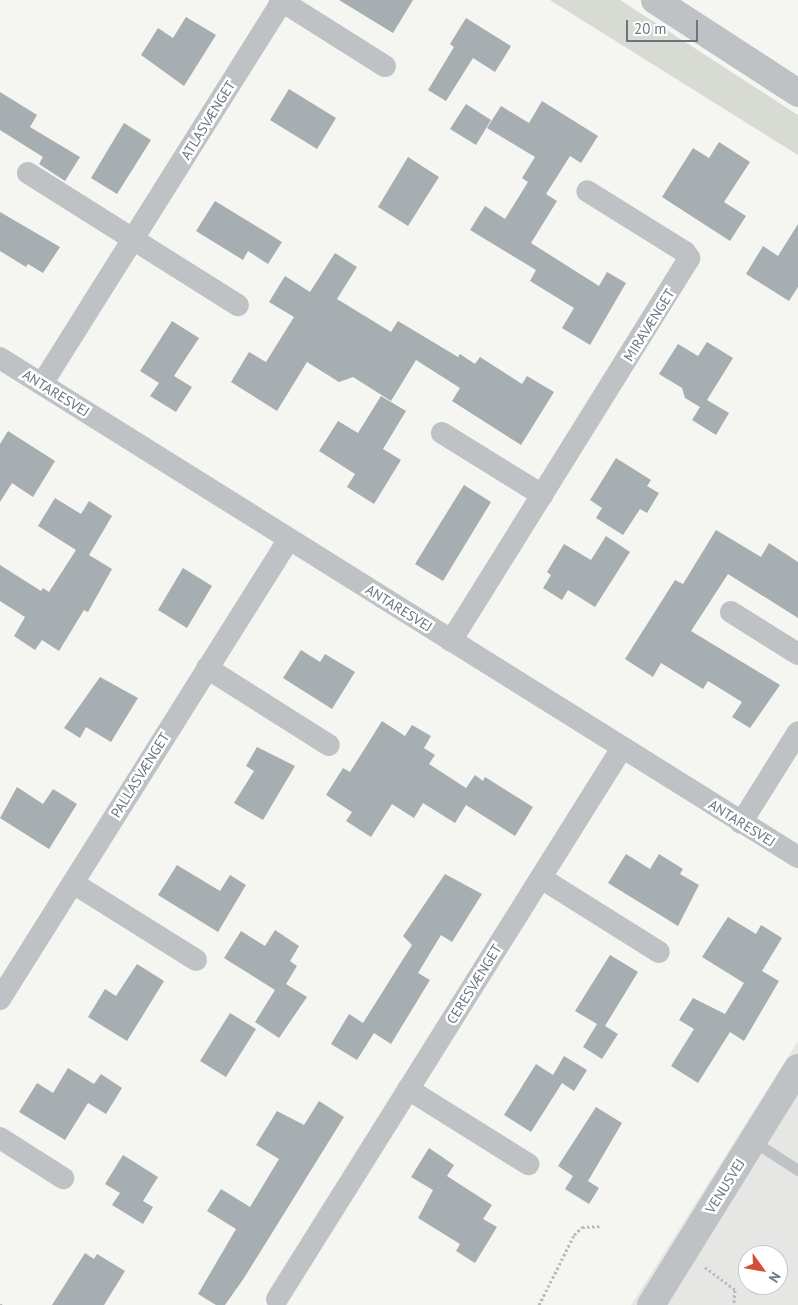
<!DOCTYPE html>
<html>
<head>
<meta charset="utf-8">
<style>
  body { margin:0 }
  #map { position:relative; width:798px; height:1305px; overflow:hidden; background:#f5f5f2; font-family:"PT Sans",sans-serif }
  div>[style] { position:absolute }
  [style*='--x'] { left:calc(var(--x)*1px); top:calc(var(--y)*1px); width:calc(var(--w)*1px); rotate:calc(var(--a)*1deg) }
  .built>* { inset:0; background:#e6e6e5 }
  .green>* { inset:0; background:#d7dbd3 }
  .building>* { inset:0; background:#a6aeb2 }
  .path>* { height:3px; margin-top:-1.5px; transform-origin:0; background:repeating-linear-gradient(90deg,#b8bbbd 0 2.5px,transparent 0 5px) }
  .service>* { height:11px; margin:-5.5px; padding:0 5.5px; transform-origin:5.5px; border-radius:5.5px; background:#bec2c5 }
  .minor>* { height:22px; margin:-11px; padding:0 11px; transform-origin:11px; border-radius:11px; background:#bec2c5 }
  .tertiary>* { height:28px; margin:-14px; padding:0 14px; transform-origin:14px; border-radius:14px; background:#bec2c5 }
  span { translate:-50% -50%; white-space:nowrap; text-align:center; line-height:1.15; -webkit-text-stroke:5px #fff; paint-order:stroke }
  .street-label { font-size:14px; color:#677780 }
  .north { position:absolute; left:738px; top:1245px; width:50px; height:50px; box-sizing:border-box; background:#fff; border:1px solid #c2c9cc; border-radius:50%; rotate:122deg; font-size:14px; font-weight:700; line-height:20px; text-align:center; color:#677780 }
  .north::after { content:''; display:block; margin:auto; width:18px; height:22px; background:#d34e34; clip-path:polygon(50% 0,100% 100%,50% 72%,0 100%) }
  .scale { position:absolute; left:626px; top:20px; width:72px; height:22px; box-sizing:border-box; border:2px solid #677780; border-top:0; padding-left:6px; font-size:15px; line-height:18px; white-space:nowrap; color:#677780; -webkit-text-stroke:4px #fff; paint-order:stroke }
</style>
</head>
<body>
<div id="map">
  <div class="built">
    <i style="clip-path:polygon(evenodd,798px 1041px,798px 1305px,631px 1305px,798px 1041px,748px 1255px,778px 1255px,778px 1285px,748px 1285px,748px 1255px)"></i>
  </div>
  <div class="green">
    <i style="clip-path:polygon(550px 0,620px 0,798px 115px,798px 155px)"></i>
  </div>
  <div class="building">
    <i style="clip-path:polygon(339px 0,413px 0,393px 33px)"></i>
    <i style="clip-path:polygon(186px 17px,216px 35px,184px 86px,141px 55px,158px 28px,173px 38px)"></i>
    <i style="clip-path:polygon(466px 18px,511px 46px,495px 72px,473px 58px,446px 101px,428px 90px,454px 47px,450px 44px)"></i>
    <i style="clip-path:polygon(289px 89px,336px 118px,317px 149px,270px 120px)"></i>
    <i style="clip-path:polygon(0 92px,37px 115px,30px 127px,80px 157px,65px 181px,39px 164px,43px 157px,0 130px)"></i>
    <i style="clip-path:polygon(542px 101px,598px 136px,581px 163px,570px 156px,546px 194px,557px 201px,531px 243px,599px 286px,607px 272px,626px 283px,590px 345px,562px 328px,574px 308px,530px 281px,536px 270px,470px 230px,485px 206px,505px 219px,528px 182px,522px 178px,535px 157px,487px 128px,501px 106px,529px 123px)"></i>
    <i style="clip-path:polygon(466px 104px,491px 120px,476px 145px,450px 129px)"></i>
    <i style="clip-path:polygon(124px 123px,151px 140px,117px 194px,91px 178px)"></i>
    <i style="clip-path:polygon(719px 142px,750px 162px,724px 202px,746px 216px,730px 241px,662px 197px,693px 148px,709px 158px)"></i>
    <i style="clip-path:polygon(408px 157px,439px 177px,408px 226px,378px 207px)"></i>
    <i style="clip-path:polygon(215px 201px,282px 242px,268px 264px,248px 251px,243px 260px,196px 231px)"></i>
    <i style="clip-path:polygon(0 212px,60px 247px,43px 273px,28px 264px,26px 267px,0 251px)"></i>
    <i style="clip-path:polygon(798px 224px,798px 287px,789px 301px,746px 274px,763px 246px,778px 256px)"></i>
    <i style="clip-path:polygon(335px 253px,357px 267px,337px 299px,391px 332px,398px 321px,458px 357px,460px 354px,475px 364px,480px 357px,522px 384px,527px 376px,554px 392px,521px 445px,452px 401px,460px 388px,416px 360px,391px 401px,353px 377px,339px 382px,307px 362px,277px 411px,231px 382px,249px 352px,266px 362px,294px 317px,269px 302px,285px 276px,310px 292px)"></i>
    <i style="clip-path:polygon(172px 321px,199px 338px,174px 376px,192px 387px,176px 412px,150px 396px,159px 383px,140px 371px)"></i>
    <i style="clip-path:polygon(707px 342px,733px 358px,707px 400px,729px 413px,716px 435px,692px 420px,700px 407px,685px 398px,682px 388px,659px 374px,678px 344px,698px 356px)"></i>
    <i style="clip-path:polygon(381px 396px,406px 411px,383px 449px,401px 460px,374px 504px,347px 487px,355px 474px,319px 451px,338px 421px,358px 433px)"></i>
    <i style="clip-path:polygon(8px 431px,55px 461px,33px 497px,12px 483px,0 502px,0 444px)"></i>
    <i style="clip-path:polygon(616px 458px,651px 480px,647px 486px,659px 493px,647px 513px,640px 509px,623px 535px,596px 518px,602px 508px,590px 500px)"></i>
    <i style="clip-path:polygon(464px 485px,491px 502px,443px 581px,415px 564px)"></i>
    <i style="clip-path:polygon(55px 498px,81px 514px,89px 501px,112px 516px,89px 555px,112px 569px,88px 612px,84px 610px,59px 651px,42px 640px,35px 650px,14px 636px,25px 617px,0 601px,0 565px,41px 591px,43px 588px,49px 592px,76px 550px,38px 526px)"></i>
    <i style="clip-path:polygon(716px 530px,761px 557px,769px 543px,798px 562px,798px 618px,728px 574px,691px 631px,780px 685px,750px 728px,732px 717px,742px 702px,708px 681px,703px 689px,661px 663px,653px 677px,625px 659px,675px 580px,683px 584px)"></i>
    <i style="clip-path:polygon(606px 536px,630px 552px,595px 607px,568px 590px,562px 600px,543px 588px,551px 575px,547px 572px,564px 544px,591px 560px)"></i>
    <i style="clip-path:polygon(183px 568px,212px 586px,187px 628px,158px 610px)"></i>
    <i style="clip-path:polygon(301px 650px,320px 662px,325px 654px,355px 672px,332px 709px,283px 678px)"></i>
    <i style="clip-path:polygon(100px 677px,138px 698px,111px 742px,86px 727px,80px 738px,64px 728px)"></i>
    <i style="clip-path:polygon(382px 721px,405px 736px,412px 725px,431px 736px,424px 748px,435px 755px,429px 764px,466px 788px,475px 775px,483px 781px,485px 777px,533px 807px,515px 836px,466px 805px,455px 823px,423px 803px,414px 818px,392px 804px,371px 837px,346px 821px,352px 812px,326px 795px,343px 768px,350px 772px)"></i>
    <i style="clip-path:polygon(257px 747px,295px 766px,263px 820px,234px 803px,254px 771px,246px 766px)"></i>
    <i style="clip-path:polygon(17px 787px,43px 804px,53px 789px,77px 804px,49px 849px,0 818px)"></i>
    <i style="clip-path:polygon(626px 854px,650px 869px,659px 854px,683px 869px,680px 874px,699px 885px,678px 926px,608px 883px)"></i>
    <i style="clip-path:polygon(177px 865px,220px 891px,230px 875px,246px 885px,218px 932px,158px 895px)"></i>
    <i style="clip-path:polygon(445px 874px,482px 894px,452px 942px,441px 935px,418px 973px,430px 980px,391px 1044px,374px 1033px,357px 1060px,331px 1044px,349px 1014px,363px 1023px,412px 945px,403px 936px)"></i>
    <i style="clip-path:polygon(728px 917px,756px 934px,761px 925px,782px 938px,762px 971px,779px 981px,744px 1041px,730px 1032px,698px 1083px,671px 1066px,694px 1029px,679px 1020px,693px 998px,725px 1014px,744px 983px,702px 957px)"></i>
    <i style="clip-path:polygon(275px 930px,299px 946px,290px 961px,297px 966px,286px 984px,307px 997px,279px 1038px,255px 1022px,275px 990px,224px 958px,241px 931px,265px 946px)"></i>
    <i style="clip-path:polygon(610px 955px,638px 972px,605px 1026px,618px 1034px,602px 1059px,583px 1047px,597px 1024px,575px 1011px)"></i>
    <i style="clip-path:polygon(137px 964px,164px 981px,127px 1041px,88px 1017px,105px 989px,116px 996px)"></i>
    <i style="clip-path:polygon(230px 1013px,256px 1029px,226px 1077px,200px 1061px)"></i>
    <i style="clip-path:polygon(564px 1056px,587px 1070px,574px 1091px,562px 1083px,531px 1132px,504px 1115px,536px 1064px,553px 1075px)"></i>
    <i style="clip-path:polygon(68px 1068px,94px 1084px,101px 1074px,122px 1088px,106px 1114px,88px 1103px,65px 1140px,19px 1112px,37px 1083px,53px 1093px)"></i>
    <i style="clip-path:polygon(319px 1101px,344px 1117px,244px 1278px,225px 1305px,216px 1305px,198px 1294px,236px 1229px,207px 1211px,221px 1189px,250px 1207px,279px 1159px,256px 1145px,277px 1111px,304px 1125px)"></i>
    <i style="clip-path:polygon(596px 1107px,622px 1123px,588px 1181px,599px 1188px,589px 1204px,565px 1189px,573px 1176px,558px 1166px)"></i>
    <i style="clip-path:polygon(429px 1148px,454px 1165px,447px 1176px,492px 1205px,483px 1219px,497px 1227px,475px 1263px,456px 1251px,460px 1244px,418px 1218px,433px 1190px,411px 1177px)"></i>
    <i style="clip-path:polygon(123px 1155px,158px 1177px,143px 1201px,153px 1207px,143px 1224px,112px 1205px,120px 1193px,105px 1184px)"></i>
    <i style="clip-path:polygon(85px 1253px,94px 1259px,97px 1254px,125px 1271px,104px 1305px,52px 1305px)"></i>
  </div>
  <div class="path">
    <i style="--x:705;--y:1267;--w:38;--a:37"></i>
    <i style="--x:735;--y:1290;--w:15;--a:94"></i>
    <i style="--x:0;--y:1304;--w:2;--a:27"></i>
    <i style="--x:539;--y:1305;--w:78;--a:-63.4"></i>
    <i style="--x:574;--y:1235;--w:11;--a:-45"></i>
    <i style="--x:582;--y:1227;--w:18;--a:-3"></i>
  </div>
  <div class="service">
    <i style="--x:753;--y:1141;--w:54;--a:32.8"></i>
  </div>
  <div class="minor">
    <i style="--x:280;--y:0;--w:124;--a:32.2"></i>
    <i style="--x:28;--y:173;--w:248;--a:32.2"></i>
    <i style="--x:0;--y:358;--w:941;--a:32.02"></i>
    <i style="--x:42;--y:384;--w:452;--a:-57.9"></i>
    <i style="--x:442;--y:433;--w:118;--a:31.8"></i>
    <i style="--x:731;--y:612;--w:79;--a:32.1"></i>
    <i style="--x:451;--y:641;--w:451;--a:-58.1"></i>
    <i style="--x:689;--y:258;--w:7;--a:-124"></i>
    <i style="--x:685;--y:252;--w:115;--a:-148.1"></i>
    <i style="--x:207;--y:668;--w:144;--a:32.3"></i>
    <i style="--x:741;--y:823;--w:107;--a:-57.9"></i>
    <i style="--x:541;--y:878;--w:139;--a:32.1"></i>
    <i style="--x:73;--y:883;--w:145;--a:32"></i>
    <i style="--x:0;--y:999;--w:543;--a:-57.86"></i>
    <i style="--x:408;--y:1089;--w:142;--a:32"></i>
    <i style="--x:0;--y:1138;--w:75;--a:32.4"></i>
    <i style="--x:277;--y:1299;--w:650;--a:-57.95"></i>
  </div>
  <div class="tertiary">
    <i style="--x:655;--y:0;--w:171;--a:33"></i>
    <i style="--x:651;--y:1305;--w:279;--a:-58.2"></i>
  </div>
  <div class="street-label">
    <span style="left:208px;top:120px;rotate:-58deg">ATLASVÆNGET</span>
    <span style="left:649px;top:325px;rotate:-58deg">MIRAVÆNGET</span>
    <span style="left:56px;top:393px;rotate:32deg">ANTARESVEJ</span>
    <span style="left:399px;top:608px;rotate:32deg">ANTARESVEJ</span>
    <span style="left:140px;top:775px;rotate:-58deg">PALLASVÆNGET</span>
    <span style="left:742px;top:823px;rotate:32deg">ANTARESVEJ</span>
    <span style="left:474px;top:984px;rotate:-58deg">CERESVÆNGET</span>
    <span style="left:725px;top:1186px;rotate:-58deg">VENUSVEJ</span>
  </div>
  <div class="north">N</div>
  <div class="scale">20 m</div>
</div>
</body>
</html>
